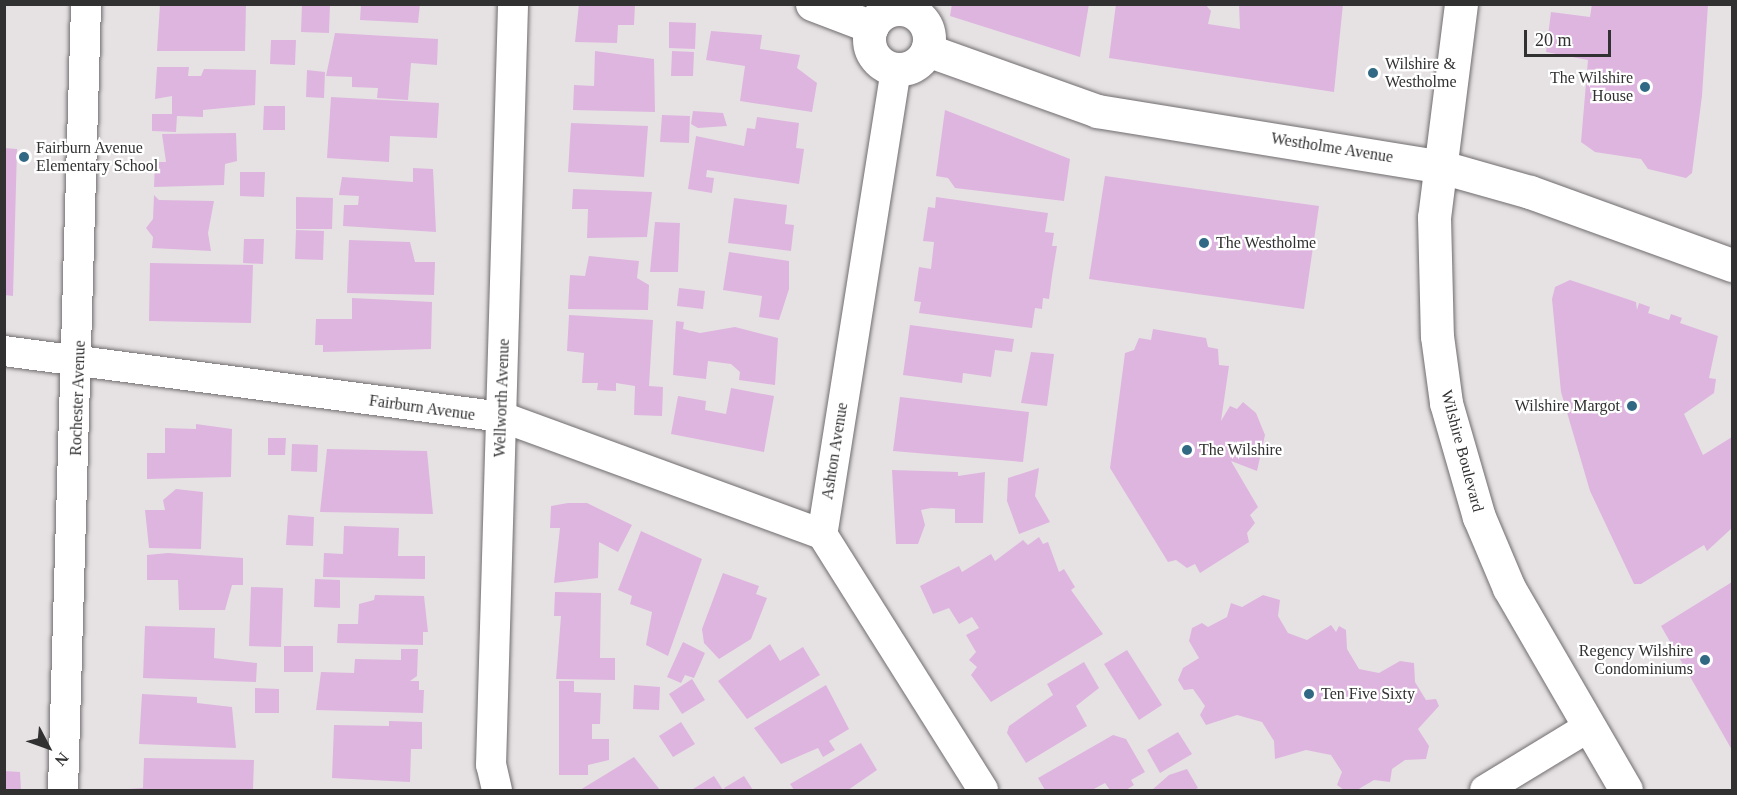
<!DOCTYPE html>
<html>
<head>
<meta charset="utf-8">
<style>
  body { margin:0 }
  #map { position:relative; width:1737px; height:795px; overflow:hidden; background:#e6e2e4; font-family:Georgia,serif }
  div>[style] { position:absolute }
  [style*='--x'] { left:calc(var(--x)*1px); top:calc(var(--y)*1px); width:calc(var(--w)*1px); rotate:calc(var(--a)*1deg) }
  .building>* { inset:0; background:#deb5df }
  .roads { filter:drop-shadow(0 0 2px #716d6f) drop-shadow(0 0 2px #716d6f) }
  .minor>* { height:30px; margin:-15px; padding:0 15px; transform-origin:15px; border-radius:15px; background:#fff }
  .tertiary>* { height:33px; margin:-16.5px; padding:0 16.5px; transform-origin:16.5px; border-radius:16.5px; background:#fff }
  .tertiary>.ring { margin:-16.5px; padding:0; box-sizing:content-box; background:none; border:33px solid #fff; border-radius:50% }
  .primary>* { height:33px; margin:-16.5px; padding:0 16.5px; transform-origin:16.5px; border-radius:16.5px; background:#fff }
  .dots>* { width:16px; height:16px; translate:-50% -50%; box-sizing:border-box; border:3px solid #fff; border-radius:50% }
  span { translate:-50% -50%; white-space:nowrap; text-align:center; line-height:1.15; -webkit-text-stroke:4.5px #fff; paint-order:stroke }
  .poi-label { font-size:16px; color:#323131 }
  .left { translate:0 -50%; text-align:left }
  .right { translate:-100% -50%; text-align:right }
  .street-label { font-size:16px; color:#323131 }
  .frame { position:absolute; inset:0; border:6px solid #323131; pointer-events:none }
  .north { position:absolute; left:18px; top:717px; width:60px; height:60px; -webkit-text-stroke:4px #fff; paint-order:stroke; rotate:131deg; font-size:16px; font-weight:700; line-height:24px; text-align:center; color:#323131 }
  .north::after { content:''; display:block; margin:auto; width:21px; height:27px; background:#323131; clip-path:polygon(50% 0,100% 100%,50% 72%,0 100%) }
  .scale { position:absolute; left:1524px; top:30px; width:87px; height:27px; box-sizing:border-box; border:3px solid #323131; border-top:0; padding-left:8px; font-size:18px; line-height:21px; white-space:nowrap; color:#323131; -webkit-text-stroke:4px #fff; paint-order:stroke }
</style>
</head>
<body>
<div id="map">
  <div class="building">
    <i style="clip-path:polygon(160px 4px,246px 4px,245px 51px,157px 51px)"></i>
    <i style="clip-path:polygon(302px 4px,330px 4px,329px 33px,301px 32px)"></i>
    <i style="clip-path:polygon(361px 4px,420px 4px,418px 23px,360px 20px)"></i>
    <i style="clip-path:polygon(579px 4px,635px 4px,634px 25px,618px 25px,617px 43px,575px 42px)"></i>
    <i style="clip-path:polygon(952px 4px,1089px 4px,1080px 57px,950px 16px)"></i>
    <i style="clip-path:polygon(1116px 4px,1205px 4px,1211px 11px,1208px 24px,1240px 29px,1239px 4px,1343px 4px,1334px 92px,1109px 58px)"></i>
    <i style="clip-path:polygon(1592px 4px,1708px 4px,1702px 96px,1692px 173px,1686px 178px,1648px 169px,1641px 159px,1595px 152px,1581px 142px,1588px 60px,1546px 52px,1551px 12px,1590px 17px)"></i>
    <i style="clip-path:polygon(669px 22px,696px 23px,695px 49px,669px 48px)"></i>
    <i style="clip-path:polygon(711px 31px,762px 35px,760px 49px,800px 55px,797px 68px,817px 83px,812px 112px,740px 101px,745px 66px,706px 60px)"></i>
    <i style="clip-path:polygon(335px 33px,438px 39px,437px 65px,411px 63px,408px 100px,377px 98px,378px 88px,352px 87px,352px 77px,326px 76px)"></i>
    <i style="clip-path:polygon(271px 40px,296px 40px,295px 65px,270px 64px)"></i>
    <i style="clip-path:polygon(595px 51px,654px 59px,655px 112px,573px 110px,574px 85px,594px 86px)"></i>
    <i style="clip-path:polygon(672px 51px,694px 52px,693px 76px,671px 76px)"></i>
    <i style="clip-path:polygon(157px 67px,189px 67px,188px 76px,201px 76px,204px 69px,256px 70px,255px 105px,203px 110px,203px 117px,177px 116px,176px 132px,152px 131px,152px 114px,172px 114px,172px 96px,155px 99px)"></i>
    <i style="clip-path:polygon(307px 70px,325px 72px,324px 98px,306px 97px)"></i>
    <i style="clip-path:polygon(331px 97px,439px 103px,437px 138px,390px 136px,389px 162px,327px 158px)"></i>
    <i style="clip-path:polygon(264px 106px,285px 106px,285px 130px,263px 130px)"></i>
    <i style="clip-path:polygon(945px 110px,1070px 159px,1064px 201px,955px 188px,948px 178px,936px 176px)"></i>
    <i style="clip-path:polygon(693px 111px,723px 113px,727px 126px,698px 128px,691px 124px)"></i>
    <i style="clip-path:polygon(662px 115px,690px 116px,689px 143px,660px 142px)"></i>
    <i style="clip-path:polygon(757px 117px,799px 123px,796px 148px,804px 149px,799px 184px,707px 170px,706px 177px,714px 178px,712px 193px,688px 189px,696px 136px,744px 146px,747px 128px,755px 129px)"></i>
    <i style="clip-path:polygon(571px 123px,648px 126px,644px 177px,568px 172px)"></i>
    <i style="clip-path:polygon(236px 133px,237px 161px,225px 164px,224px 185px,154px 187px,155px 162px,166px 162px,162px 134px)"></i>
    <i style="clip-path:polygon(4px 148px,17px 149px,13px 296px,4px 295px)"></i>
    <i style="clip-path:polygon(413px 168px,433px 169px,436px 232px,343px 226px,344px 205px,358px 205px,359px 196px,339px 195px,342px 177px,413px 182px)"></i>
    <i style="clip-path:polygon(240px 172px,265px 172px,264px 197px,240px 196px)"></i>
    <i style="clip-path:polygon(1105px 176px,1319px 206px,1304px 309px,1089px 279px)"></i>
    <i style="clip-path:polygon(573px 189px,652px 192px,647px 237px,587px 238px,588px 209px,572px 209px)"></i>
    <i style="clip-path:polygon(154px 195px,159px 200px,214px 201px,208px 233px,211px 251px,152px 248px,153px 237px,146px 228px,153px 219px)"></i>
    <i style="clip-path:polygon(296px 197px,333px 198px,332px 229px,296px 229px)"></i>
    <i style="clip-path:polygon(936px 197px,1048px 213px,1045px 232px,1054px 233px,1052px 246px,1057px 246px,1052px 276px,1049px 299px,1043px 298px,1042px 309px,1035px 308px,1032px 328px,919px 313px,921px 302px,914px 301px,919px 267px,931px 269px,934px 242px,923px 241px,928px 207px,935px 208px)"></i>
    <i style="clip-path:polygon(734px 198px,787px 205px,785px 224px,794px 225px,791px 251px,728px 243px)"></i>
    <i style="clip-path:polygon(655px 222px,680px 223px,678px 272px,650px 272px)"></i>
    <i style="clip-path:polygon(296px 230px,324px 231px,323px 260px,295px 259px)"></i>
    <i style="clip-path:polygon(244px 239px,264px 239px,263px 264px,243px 263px)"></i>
    <i style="clip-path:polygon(349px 240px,410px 242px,415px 262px,435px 262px,434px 295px,347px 293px)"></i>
    <i style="clip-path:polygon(729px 252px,789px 261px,789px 289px,779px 320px,759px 317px,762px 296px,723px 290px)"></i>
    <i style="clip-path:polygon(589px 256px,639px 261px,637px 278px,649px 285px,648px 310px,568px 309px,570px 275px,585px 276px)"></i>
    <i style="clip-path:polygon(150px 263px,253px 265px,251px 323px,149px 321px)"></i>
    <i style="clip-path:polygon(1570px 280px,1636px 302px,1637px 310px,1639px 303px,1650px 307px,1648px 313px,1669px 320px,1671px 314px,1682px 318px,1680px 323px,1718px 336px,1709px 378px,1716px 379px,1714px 393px,1684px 414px,1703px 455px,1732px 437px,1732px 528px,1707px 551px,1704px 545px,1641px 584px,1634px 584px,1590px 491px,1561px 392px,1552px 299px,1555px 287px)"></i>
    <i style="clip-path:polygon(679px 288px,705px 291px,703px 309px,677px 306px)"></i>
    <i style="clip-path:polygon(352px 298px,432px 302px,431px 349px,323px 352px,323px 345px,315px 345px,316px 319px,352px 319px)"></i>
    <i style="clip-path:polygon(569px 315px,653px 320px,649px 386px,663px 387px,662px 416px,634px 415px,635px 386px,616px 383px,616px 391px,597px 390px,598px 383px,582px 383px,584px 353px,567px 351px)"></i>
    <i style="clip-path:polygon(676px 321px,684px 322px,683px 329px,700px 333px,735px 327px,778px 338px,775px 385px,739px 380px,740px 372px,731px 364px,708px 361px,706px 379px,673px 375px)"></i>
    <i style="clip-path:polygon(910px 325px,1014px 339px,1012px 352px,995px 350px,991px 377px,963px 373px,962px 383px,903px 375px)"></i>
    <i style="clip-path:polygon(1153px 329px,1206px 338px,1208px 347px,1218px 349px,1219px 365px,1229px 366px,1221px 421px,1230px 406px,1237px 409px,1243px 402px,1256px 413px,1265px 435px,1257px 471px,1231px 461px,1258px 507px,1250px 515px,1255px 523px,1247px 533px,1249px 542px,1200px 573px,1195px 564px,1187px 568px,1176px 560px,1168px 562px,1110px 468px,1125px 353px,1134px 350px,1139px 338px,1151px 340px)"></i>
    <i style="clip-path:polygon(1031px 352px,1054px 354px,1047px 406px,1021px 403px)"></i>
    <i style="clip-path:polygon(731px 388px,774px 396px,764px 452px,671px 434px,678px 396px,706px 401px,705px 410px,726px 414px)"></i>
    <i style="clip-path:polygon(900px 397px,1029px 412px,1023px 462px,893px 451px)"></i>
    <i style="clip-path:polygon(196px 424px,232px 429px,231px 477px,147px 479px,147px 453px,165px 453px,165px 428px,196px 429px)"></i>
    <i style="clip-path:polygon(268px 438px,286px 438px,285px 455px,268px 455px)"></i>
    <i style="clip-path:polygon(292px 444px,318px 445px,317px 472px,291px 471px)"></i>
    <i style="clip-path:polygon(327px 449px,427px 451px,433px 514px,320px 512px)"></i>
    <i style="clip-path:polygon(1039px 468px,1035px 496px,1050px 522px,1019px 534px,1007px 501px,1008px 478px)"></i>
    <i style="clip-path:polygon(892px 470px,958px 472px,958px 476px,985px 472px,983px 523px,955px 523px,955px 509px,931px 508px,921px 510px,925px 525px,918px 544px,896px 544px)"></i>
    <i style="clip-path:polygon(176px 489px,203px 492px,201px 549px,149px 548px,145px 510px,165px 510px,163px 500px)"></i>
    <i style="clip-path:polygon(568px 503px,587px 503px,632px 525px,618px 552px,599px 542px,598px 578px,554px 583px,560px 528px,550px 528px,551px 506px)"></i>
    <i style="clip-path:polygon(288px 515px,314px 517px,313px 546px,286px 545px)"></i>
    <i style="clip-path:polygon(344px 526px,399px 528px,398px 556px,425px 556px,425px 579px,323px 577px,324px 553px,343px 554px)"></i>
    <i style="clip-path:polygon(641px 531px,702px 559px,668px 656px,646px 645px,652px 612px,630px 604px,632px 596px,618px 590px)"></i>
    <i style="clip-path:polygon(1039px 537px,1043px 544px,1048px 542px,1059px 572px,1064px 569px,1075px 587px,1071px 590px,1103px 634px,991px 702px,971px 675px,977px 667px,969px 660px,976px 652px,966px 635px,979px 628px,972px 617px,959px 624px,949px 608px,933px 614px,920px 586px,959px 566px,962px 572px,991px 554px,995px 561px,1023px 540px,1028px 545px)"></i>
    <i style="clip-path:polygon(168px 553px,243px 558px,243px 585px,232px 585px,225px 610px,179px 610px,178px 580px,147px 580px,147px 555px)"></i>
    <i style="clip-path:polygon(723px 573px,759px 586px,756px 594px,767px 598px,751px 639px,719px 659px,704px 643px,702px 629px)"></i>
    <i style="clip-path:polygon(315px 579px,340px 580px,340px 608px,314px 607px)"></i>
    <i style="clip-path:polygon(1732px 582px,1732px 750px,1661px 626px)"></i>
    <i style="clip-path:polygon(251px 587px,283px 588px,281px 647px,249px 646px)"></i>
    <i style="clip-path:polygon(555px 592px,601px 593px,600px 658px,615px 658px,615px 680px,556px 679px,561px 616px,554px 616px)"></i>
    <i style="clip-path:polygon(375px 595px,424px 596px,428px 632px,423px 632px,423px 645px,337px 643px,338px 624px,358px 624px,359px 604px,374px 600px)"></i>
    <i style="clip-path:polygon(1263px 595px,1280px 600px,1278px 616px,1288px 633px,1307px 640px,1331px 625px,1336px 632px,1339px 626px,1346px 630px,1347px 649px,1359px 669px,1379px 673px,1400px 661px,1414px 663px,1415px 682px,1426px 700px,1436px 699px,1439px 706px,1418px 729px,1429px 746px,1426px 759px,1405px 760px,1392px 769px,1390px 782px,1374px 780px,1357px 790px,1344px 790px,1337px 785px,1342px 772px,1331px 755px,1306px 750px,1275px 759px,1274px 741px,1262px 722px,1237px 715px,1206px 725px,1200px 715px,1205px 706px,1193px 689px,1184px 690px,1178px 680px,1183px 668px,1199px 658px,1189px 641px,1192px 628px,1202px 623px,1208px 627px,1227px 617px,1231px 603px,1242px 607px)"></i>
    <i style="clip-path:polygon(145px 626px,215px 628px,214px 658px,257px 663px,256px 682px,143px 678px)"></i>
    <i style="clip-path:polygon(683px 642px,705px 653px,694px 678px,685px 675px,681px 683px,667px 677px)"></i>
    <i style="clip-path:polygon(770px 644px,780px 661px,803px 647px,820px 675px,747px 719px,718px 681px)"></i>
    <i style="clip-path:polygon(284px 646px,313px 646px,313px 672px,284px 672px)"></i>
    <i style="clip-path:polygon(401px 649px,418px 649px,417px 676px,410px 681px,419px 681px,419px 690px,424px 690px,423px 713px,316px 710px,321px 672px,354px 673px,355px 659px,401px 660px)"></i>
    <i style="clip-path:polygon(1127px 650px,1162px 705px,1139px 720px,1104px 664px)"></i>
    <i style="clip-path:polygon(1084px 662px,1099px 688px,1076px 706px,1087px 726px,1026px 763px,1007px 733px,1009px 726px,1053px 695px,1047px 684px)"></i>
    <i style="clip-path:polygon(692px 679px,705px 700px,682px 714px,669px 694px)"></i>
    <i style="clip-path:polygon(559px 681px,574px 681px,574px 692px,601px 693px,600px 724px,592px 724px,592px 739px,609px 739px,609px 760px,588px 765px,588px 775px,559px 775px)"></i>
    <i style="clip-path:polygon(634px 685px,660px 687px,659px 710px,633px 709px)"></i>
    <i style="clip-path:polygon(826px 685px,849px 729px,829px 741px,835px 750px,823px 757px,818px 748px,781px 764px,754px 728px)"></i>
    <i style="clip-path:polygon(255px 688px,279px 689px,279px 713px,255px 713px)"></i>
    <i style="clip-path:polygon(142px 694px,197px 697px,197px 703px,232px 707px,236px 748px,139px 744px)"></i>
    <i style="clip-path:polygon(389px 721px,422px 722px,422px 749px,411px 749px,410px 782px,332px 778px,334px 725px,389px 726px)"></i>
    <i style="clip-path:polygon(681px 722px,695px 744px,673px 757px,659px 736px)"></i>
    <i style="clip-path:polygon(1178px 732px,1192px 754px,1160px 773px,1147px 750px)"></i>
    <i style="clip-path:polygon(1113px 735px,1126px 739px,1145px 772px,1131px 780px,1134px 785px,1126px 790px,1110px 790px,1105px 783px,1092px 790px,1045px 790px,1038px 778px)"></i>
    <i style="clip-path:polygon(861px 743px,877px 770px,848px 790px,794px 790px,790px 784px)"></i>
    <i style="clip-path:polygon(634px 757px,660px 790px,580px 790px)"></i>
    <i style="clip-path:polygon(144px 758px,254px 760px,253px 790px,112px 790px,143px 788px)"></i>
    <i style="clip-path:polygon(1187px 769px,1198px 788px,1194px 790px,1152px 790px,1169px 775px)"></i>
    <i style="clip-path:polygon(4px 771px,20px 772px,21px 790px,4px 790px)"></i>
    <i style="clip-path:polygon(714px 776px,723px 790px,694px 790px,693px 789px)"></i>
    <i style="clip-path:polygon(744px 776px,753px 790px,725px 790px,724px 788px)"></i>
  </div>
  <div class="roads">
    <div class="minor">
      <i style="--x:897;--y:8;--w:4;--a:-90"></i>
      <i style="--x:896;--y:69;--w:471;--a:99"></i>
      <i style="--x:822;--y:534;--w:302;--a:57.8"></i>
      <i style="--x:4;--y:351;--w:502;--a:7.55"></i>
      <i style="--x:502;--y:417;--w:341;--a:20.1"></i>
      <i style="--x:63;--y:790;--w:786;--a:-88.32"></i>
      <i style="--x:497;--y:790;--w:26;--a:-103"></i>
      <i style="--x:491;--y:765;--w:761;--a:-88.34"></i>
      <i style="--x:1485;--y:790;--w:119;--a:-31.3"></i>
    </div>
    <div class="tertiary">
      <i style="--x:812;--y:4;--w:64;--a:21"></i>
      <i class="ring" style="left:869px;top:9px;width:27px;height:27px"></i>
      <i style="--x:927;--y:50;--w:181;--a:19.7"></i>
      <i style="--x:1097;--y:111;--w:345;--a:9.2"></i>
      <i style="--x:1438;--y:166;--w:96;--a:15.8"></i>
      <i style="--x:1530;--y:192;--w:215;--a:19.9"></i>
    </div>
    <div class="primary">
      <i style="--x:1461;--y:4;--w:215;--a:97.2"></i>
      <i style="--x:1434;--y:217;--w:119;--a:88.6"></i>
      <i style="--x:1437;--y:336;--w:68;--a:82.3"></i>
      <i style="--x:1446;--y:403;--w:119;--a:73.9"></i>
      <i style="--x:1479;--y:517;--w:77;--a:67.1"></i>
      <i style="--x:1509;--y:588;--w:233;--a:59.9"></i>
    </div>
  </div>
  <div class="dots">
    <i style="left:1373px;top:73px;background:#316883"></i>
    <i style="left:1645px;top:87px;background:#316883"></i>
    <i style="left:24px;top:157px;background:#316883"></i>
    <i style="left:1204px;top:243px;background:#316883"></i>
    <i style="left:1632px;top:406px;background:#316883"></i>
    <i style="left:1187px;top:450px;background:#316883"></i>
    <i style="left:1705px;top:660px;background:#316883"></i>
    <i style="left:1309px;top:694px;background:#316883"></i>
  </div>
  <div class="poi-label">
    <span class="left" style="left:1385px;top:73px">Wilshire &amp;<br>Westholme</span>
    <span class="right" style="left:1633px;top:87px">The Wilshire<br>House</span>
    <span class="left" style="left:36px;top:157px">Fairburn Avenue<br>Elementary School</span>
    <span class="left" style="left:1216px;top:243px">The Westholme</span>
    <span class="right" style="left:1620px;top:406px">Wilshire Margot</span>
    <span class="left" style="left:1199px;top:450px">The Wilshire</span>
    <span class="right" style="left:1693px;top:660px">Regency Wilshire<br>Condominiums</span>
    <span class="left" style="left:1321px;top:694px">Ten Five Sixty</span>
  </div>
  <div class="street-label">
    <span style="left:1332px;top:148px;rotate:9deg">Westholme Avenue</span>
    <span style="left:78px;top:398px;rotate:-88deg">Rochester Avenue</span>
    <span style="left:502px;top:398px;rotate:-88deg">Wellworth Avenue</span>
    <span style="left:422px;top:408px;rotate:8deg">Fairburn Avenue</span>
    <span style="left:835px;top:451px;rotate:-81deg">Ashton Avenue</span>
    <span style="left:1462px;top:451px;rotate:75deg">Wilshire Boulevard</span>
  </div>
  <div class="frame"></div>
  <div class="north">N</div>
  <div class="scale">20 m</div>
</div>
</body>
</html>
